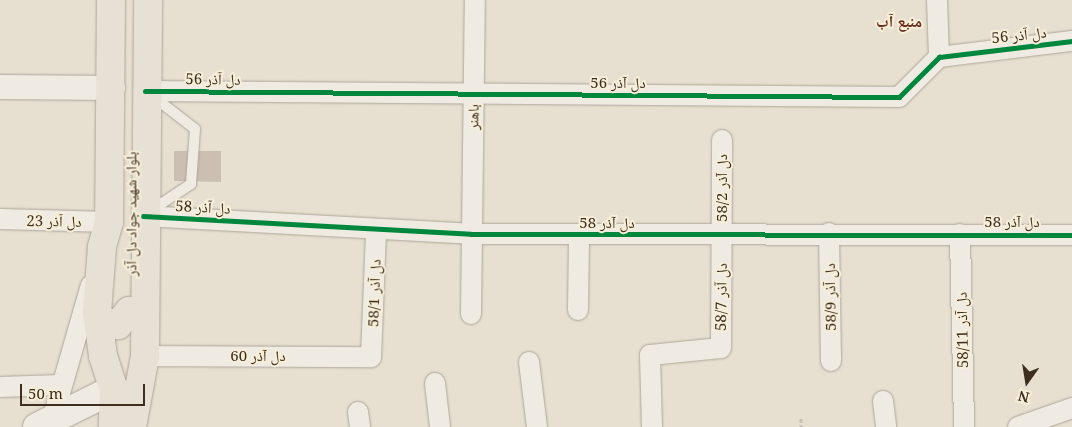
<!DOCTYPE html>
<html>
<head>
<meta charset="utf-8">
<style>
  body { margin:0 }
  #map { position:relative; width:1072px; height:427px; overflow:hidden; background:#e7e0d1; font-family:"Noto Serif","Noto Naskh Arabic",serif }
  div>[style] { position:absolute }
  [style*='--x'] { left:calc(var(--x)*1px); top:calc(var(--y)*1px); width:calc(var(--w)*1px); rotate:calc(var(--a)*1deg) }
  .building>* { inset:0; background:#cbbfb2 }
  .path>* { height:3px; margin-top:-1.5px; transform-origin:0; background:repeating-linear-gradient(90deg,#c8c2b9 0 4px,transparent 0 6.5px) }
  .roads { filter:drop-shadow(0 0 1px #ada599) drop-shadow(0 0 1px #ada599) }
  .service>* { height:10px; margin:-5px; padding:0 5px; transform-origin:5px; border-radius:5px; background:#efebe3 }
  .minor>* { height:20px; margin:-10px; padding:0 10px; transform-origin:10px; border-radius:10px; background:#efebe3 }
  .tertiary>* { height:24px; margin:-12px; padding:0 12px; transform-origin:12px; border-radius:12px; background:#efebe3 }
  .secondary>* { height:28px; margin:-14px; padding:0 14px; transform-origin:14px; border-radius:14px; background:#efebe3 }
  .primary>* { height:28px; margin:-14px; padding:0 14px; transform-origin:14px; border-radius:14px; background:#e6e1d4 }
  .cycleway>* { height:5px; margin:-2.5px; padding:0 2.5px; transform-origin:2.5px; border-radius:2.5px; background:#00873e }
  span { translate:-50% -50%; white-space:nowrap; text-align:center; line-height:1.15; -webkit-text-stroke:4px #f7eed8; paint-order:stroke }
  .street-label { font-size:15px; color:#3d2e20 }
  .neighbourhood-label { font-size:16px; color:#6b2e1e; font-weight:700 }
  .north { position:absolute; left:1002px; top:357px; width:50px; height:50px; -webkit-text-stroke:4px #f7eed8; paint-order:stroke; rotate:193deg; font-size:14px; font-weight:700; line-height:20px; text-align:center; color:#3d2e20 }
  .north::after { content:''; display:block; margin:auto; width:18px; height:22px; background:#3d2e20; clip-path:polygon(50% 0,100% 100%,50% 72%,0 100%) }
  .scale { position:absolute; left:20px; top:384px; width:125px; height:22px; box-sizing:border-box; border:2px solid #3d2e20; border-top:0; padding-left:6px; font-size:15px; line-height:18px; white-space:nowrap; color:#3d2e20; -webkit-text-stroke:4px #f7eed8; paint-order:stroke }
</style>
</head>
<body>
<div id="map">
  <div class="building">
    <i style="clip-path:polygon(174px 151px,221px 151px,221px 182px,174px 181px)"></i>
  </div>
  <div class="path">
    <i style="--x:801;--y:418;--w:9;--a:90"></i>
  </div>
  <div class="roads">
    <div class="service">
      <i style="--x:150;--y:94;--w:57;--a:37.9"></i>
      <i style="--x:195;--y:129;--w:55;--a:94.2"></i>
      <i style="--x:191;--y:184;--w:49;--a:146.6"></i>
    </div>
    <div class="minor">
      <i style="--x:937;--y:0;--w:57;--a:88"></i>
      <i style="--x:145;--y:91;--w:754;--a:0.46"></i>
      <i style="--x:899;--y:97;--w:57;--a:-45"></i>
      <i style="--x:939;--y:57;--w:134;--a:-6.9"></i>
      <i style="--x:143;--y:216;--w:328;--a:3.1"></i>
      <i style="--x:471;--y:234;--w:601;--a:0.1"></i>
      <i style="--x:0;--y:219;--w:109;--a:1.6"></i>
      <i style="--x:829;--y:233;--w:128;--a:89.1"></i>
      <i style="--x:960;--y:234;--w:193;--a:88.8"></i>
      <i style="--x:578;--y:310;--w:75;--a:-89.2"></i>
      <i style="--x:471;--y:314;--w:314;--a:-89.3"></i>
      <i style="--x:145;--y:356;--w:226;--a:0.3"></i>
      <i style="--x:371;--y:357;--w:127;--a:-87.7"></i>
      <i style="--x:529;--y:362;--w:65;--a:83"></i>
      <i style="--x:435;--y:383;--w:44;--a:83.5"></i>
      <i style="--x:0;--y:387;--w:61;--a:-1.9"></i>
      <i style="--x:883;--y:401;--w:26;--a:83"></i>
      <i style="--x:358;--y:412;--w:15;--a:82"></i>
      <i style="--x:52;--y:421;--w:141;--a:-74"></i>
      <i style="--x:652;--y:427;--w:72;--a:-91.6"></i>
      <i style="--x:650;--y:355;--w:71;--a:-5.6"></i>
      <i style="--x:721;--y:348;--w:208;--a:-89.7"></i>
      <i style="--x:1018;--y:427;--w:57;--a:-19.4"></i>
    </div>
    <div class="tertiary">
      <i style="--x:0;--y:87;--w:113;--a:0.5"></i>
    </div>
    <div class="secondary">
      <i style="--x:37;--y:427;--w:86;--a:-26.3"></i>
    </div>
    <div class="primary">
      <i style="--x:111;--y:0;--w:222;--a:90.5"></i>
      <i style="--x:109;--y:222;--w:26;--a:106"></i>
      <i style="--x:102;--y:247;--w:65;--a:94.4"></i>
      <i style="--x:97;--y:312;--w:44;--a:82.2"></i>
      <i style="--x:103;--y:356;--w:35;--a:72"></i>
      <i style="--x:114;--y:389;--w:38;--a:92"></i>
      <i style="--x:97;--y:312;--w:9;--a:69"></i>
      <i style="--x:100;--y:320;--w:19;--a:16"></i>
      <i style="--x:118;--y:325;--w:18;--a:-52"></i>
      <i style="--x:132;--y:427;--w:72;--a:-79.6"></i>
      <i style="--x:145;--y:356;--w:356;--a:-89.5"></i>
    </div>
  </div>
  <div class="cycleway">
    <i style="--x:145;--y:91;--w:754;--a:0.46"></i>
    <i style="--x:899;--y:97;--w:57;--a:-45"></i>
    <i style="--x:939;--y:57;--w:134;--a:-6.9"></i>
    <i style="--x:143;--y:216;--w:328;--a:3.1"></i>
    <i style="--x:471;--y:234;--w:601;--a:0.1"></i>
  </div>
  <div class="street-label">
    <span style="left:1019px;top:35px;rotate:-6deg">دل آذر 56</span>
    <span style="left:213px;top:79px;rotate:1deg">دل آذر 56</span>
    <span style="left:618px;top:83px">دل آذر 56</span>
    <span style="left:473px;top:117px;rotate:-89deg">باهنر</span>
    <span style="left:722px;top:188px;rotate:-90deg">دل آذر 58/2</span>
    <span style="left:203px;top:207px;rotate:3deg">دل آذر 58</span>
    <span style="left:131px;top:214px;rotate:-90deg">بلوار شهید جواد دل آذر</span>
    <span style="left:54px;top:221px;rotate:1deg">دل آذر 23</span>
    <span style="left:1012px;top:222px">دل آذر 58</span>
    <span style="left:607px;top:223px">دل آذر 58</span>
    <span style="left:374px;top:293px;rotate:-88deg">دل آذر 58/1</span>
    <span style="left:721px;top:297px;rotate:-89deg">دل آذر 58/7</span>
    <span style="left:830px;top:297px;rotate:-91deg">دل آذر 58/9</span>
    <span style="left:962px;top:330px;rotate:-91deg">دل آذر 58/11</span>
    <span style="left:258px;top:356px">دل آذر 60</span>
  </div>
  <div class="neighbourhood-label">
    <span style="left:899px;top:21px">منبع آب</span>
  </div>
  <div class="north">N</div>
  <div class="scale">50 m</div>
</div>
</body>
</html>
